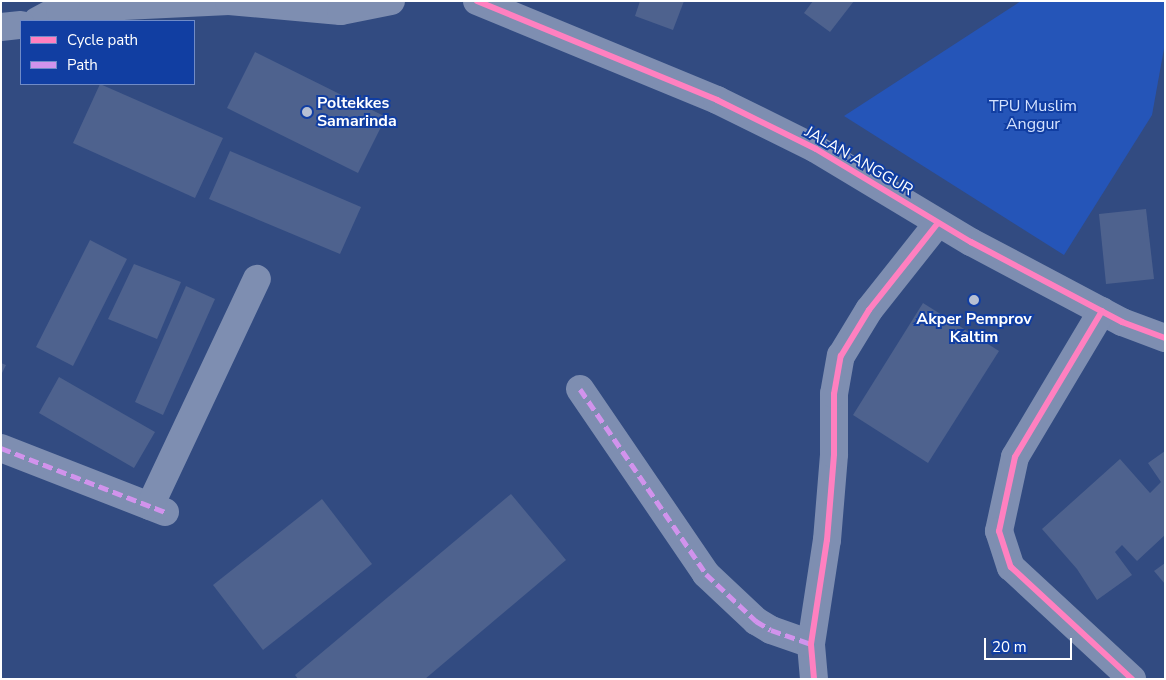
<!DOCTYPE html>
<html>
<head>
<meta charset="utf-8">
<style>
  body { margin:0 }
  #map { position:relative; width:1166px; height:680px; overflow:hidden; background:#324b81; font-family:"Nunito Sans",sans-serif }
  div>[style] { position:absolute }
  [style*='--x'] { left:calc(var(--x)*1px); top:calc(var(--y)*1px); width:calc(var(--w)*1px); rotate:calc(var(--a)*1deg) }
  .green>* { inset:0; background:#2555b8 }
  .building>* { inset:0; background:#4e628e }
  .minor>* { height:28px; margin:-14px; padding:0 14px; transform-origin:14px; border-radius:14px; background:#7e8eb1 }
  .quiet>* { height:5px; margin-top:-2.5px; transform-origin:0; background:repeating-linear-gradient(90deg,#d193ec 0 10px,transparent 0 15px) }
  .cycleway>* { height:6px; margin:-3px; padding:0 3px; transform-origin:3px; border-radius:3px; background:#ff80c0 }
  .dots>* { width:14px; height:14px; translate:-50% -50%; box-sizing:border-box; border:2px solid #113ea2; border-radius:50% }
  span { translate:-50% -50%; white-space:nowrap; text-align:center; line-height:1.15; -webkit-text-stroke:4px #113ea2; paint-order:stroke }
  .poi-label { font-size:16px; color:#fff; font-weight:700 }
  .left { translate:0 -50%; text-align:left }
  .park-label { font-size:16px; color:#d4e2fe }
  .street-label { font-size:16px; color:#fff }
  .frame { position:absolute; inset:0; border:2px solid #fff; pointer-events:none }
  .legend { position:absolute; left:20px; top:20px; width:175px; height:65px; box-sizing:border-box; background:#113ea2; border:1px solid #708bc7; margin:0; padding:6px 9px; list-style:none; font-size:15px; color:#fff }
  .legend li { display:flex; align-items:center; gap:10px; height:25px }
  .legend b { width:25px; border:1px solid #708bc7 }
  .scale { position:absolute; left:984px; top:638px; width:88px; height:22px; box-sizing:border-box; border:2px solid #fff; border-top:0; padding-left:6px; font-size:15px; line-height:18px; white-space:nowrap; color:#fff; -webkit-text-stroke:4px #113ea2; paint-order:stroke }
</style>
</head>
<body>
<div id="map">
  <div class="green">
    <i style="clip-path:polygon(1021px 1px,1165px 1px,1165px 43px,1152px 115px,1064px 255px,844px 116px)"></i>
  </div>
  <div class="building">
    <i style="clip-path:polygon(640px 1px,684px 1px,673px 30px,635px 16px)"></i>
    <i style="clip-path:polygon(813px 1px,854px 1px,830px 32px,804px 13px)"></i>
    <i style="clip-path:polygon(255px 52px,386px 117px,358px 173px,227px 108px)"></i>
    <i style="clip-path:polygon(100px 84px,223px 138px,195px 198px,73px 143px)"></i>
    <i style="clip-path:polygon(230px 151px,361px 207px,340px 254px,209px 199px)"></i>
    <i style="clip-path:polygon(1146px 209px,1154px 279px,1106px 284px,1099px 214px)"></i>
    <i style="clip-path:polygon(90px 240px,127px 259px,73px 366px,36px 347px)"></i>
    <i style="clip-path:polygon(134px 264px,181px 282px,157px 339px,108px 319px)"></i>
    <i style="clip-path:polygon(186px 286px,215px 299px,163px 415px,135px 402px)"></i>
    <i style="clip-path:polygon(923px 303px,999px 351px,928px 463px,853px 415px)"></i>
    <i style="clip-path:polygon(1px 363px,6px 365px,1px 375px)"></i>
    <i style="clip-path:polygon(59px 377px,155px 432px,134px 468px,39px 413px)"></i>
    <i style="clip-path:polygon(1165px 451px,1165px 535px,1137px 561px,1122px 545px,1115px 552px,1132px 575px,1097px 600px,1077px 569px,1042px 529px,1120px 459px,1150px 493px,1161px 482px,1148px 463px)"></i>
    <i style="clip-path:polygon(511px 494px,566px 560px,425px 679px,298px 679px,295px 675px)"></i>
    <i style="clip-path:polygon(322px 499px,372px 564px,263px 650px,213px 585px)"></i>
    <i style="clip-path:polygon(1165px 563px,1165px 584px,1154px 571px)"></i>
  </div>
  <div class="minor">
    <i style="--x:477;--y:1;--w:260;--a:22.4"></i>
    <i style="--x:717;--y:100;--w:110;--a:26.3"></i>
    <i style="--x:816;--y:149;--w:181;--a:31"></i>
    <i style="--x:971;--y:242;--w:171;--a:27.9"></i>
    <i style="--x:1122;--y:322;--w:46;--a:20.4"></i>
    <i style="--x:60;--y:9;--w:169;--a:-2.7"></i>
    <i style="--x:229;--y:1;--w:112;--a:5.1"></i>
    <i style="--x:341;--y:11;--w:51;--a:-11.3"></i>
    <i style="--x:37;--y:21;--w:26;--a:-28"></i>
    <i style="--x:60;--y:9;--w:10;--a:-53"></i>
    <i style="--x:1;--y:27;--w:20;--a:-6"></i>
    <i style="--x:1102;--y:311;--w:170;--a:120.8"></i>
    <i style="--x:1015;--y:457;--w:76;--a:102.2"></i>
    <i style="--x:999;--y:531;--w:38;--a:72"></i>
    <i style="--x:1011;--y:567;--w:165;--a:42.8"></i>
    <i style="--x:580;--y:389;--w:224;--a:55.7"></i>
    <i style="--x:706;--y:574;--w:69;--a:43.2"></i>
    <i style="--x:756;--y:621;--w:17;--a:31"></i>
    <i style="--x:771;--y:630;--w:42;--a:19.3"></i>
    <i style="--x:1;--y:448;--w:176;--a:21.3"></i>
    <i style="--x:150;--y:506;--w:251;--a:-64.8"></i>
    <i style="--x:814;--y:679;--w:35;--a:-95"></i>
    <i style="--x:811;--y:644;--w:105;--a:-81.3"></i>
    <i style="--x:827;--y:540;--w:86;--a:-85.3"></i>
    <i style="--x:834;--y:454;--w:60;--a:-90"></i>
    <i style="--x:834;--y:394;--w:39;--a:-80"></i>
    <i style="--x:841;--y:356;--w:54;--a:-58.7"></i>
    <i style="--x:869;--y:310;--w:111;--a:-51.6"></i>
  </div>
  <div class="quiet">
    <i style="--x:580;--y:389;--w:224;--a:55.7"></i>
    <i style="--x:706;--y:574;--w:69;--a:43.2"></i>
    <i style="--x:756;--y:621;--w:17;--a:31"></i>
    <i style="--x:771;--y:630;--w:42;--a:19.3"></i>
    <i style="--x:1;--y:448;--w:176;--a:21.3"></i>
  </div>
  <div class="cycleway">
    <i style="--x:477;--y:1;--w:260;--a:22.4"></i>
    <i style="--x:717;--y:100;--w:110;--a:26.3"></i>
    <i style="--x:816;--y:149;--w:181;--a:31"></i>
    <i style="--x:971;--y:242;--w:171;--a:27.9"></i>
    <i style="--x:1122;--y:322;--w:46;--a:20.4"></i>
    <i style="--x:1102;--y:311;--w:170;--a:120.8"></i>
    <i style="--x:1015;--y:457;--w:76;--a:102.2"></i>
    <i style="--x:999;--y:531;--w:38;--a:72"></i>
    <i style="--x:1011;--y:567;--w:165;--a:42.8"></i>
    <i style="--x:814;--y:679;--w:35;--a:-95"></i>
    <i style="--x:811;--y:644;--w:105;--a:-81.3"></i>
    <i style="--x:827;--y:540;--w:86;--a:-85.3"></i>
    <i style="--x:834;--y:454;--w:60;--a:-90"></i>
    <i style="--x:834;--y:394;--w:39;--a:-80"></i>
    <i style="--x:841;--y:356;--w:54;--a:-58.7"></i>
    <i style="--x:869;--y:310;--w:111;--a:-51.6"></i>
  </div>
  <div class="dots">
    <i style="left:307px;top:112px;background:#b7c0d3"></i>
    <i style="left:974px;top:300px;background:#b7c0d3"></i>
  </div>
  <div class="poi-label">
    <span class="left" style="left:317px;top:112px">Poltekkes<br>Samarinda</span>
    <span style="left:974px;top:328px">Akper Pemprov<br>Kaltim</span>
  </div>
  <div class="park-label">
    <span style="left:1033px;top:115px">TPU Muslim<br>Anggur</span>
  </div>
  <div class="street-label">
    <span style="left:859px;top:161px;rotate:30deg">JALAN ANGGUR</span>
  </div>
  <div class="frame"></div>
  <ul class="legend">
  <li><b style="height:6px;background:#ff80c0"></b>Cycle path</li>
  <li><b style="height:6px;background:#d193ec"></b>Path</li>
  </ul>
  <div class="scale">20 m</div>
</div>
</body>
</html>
